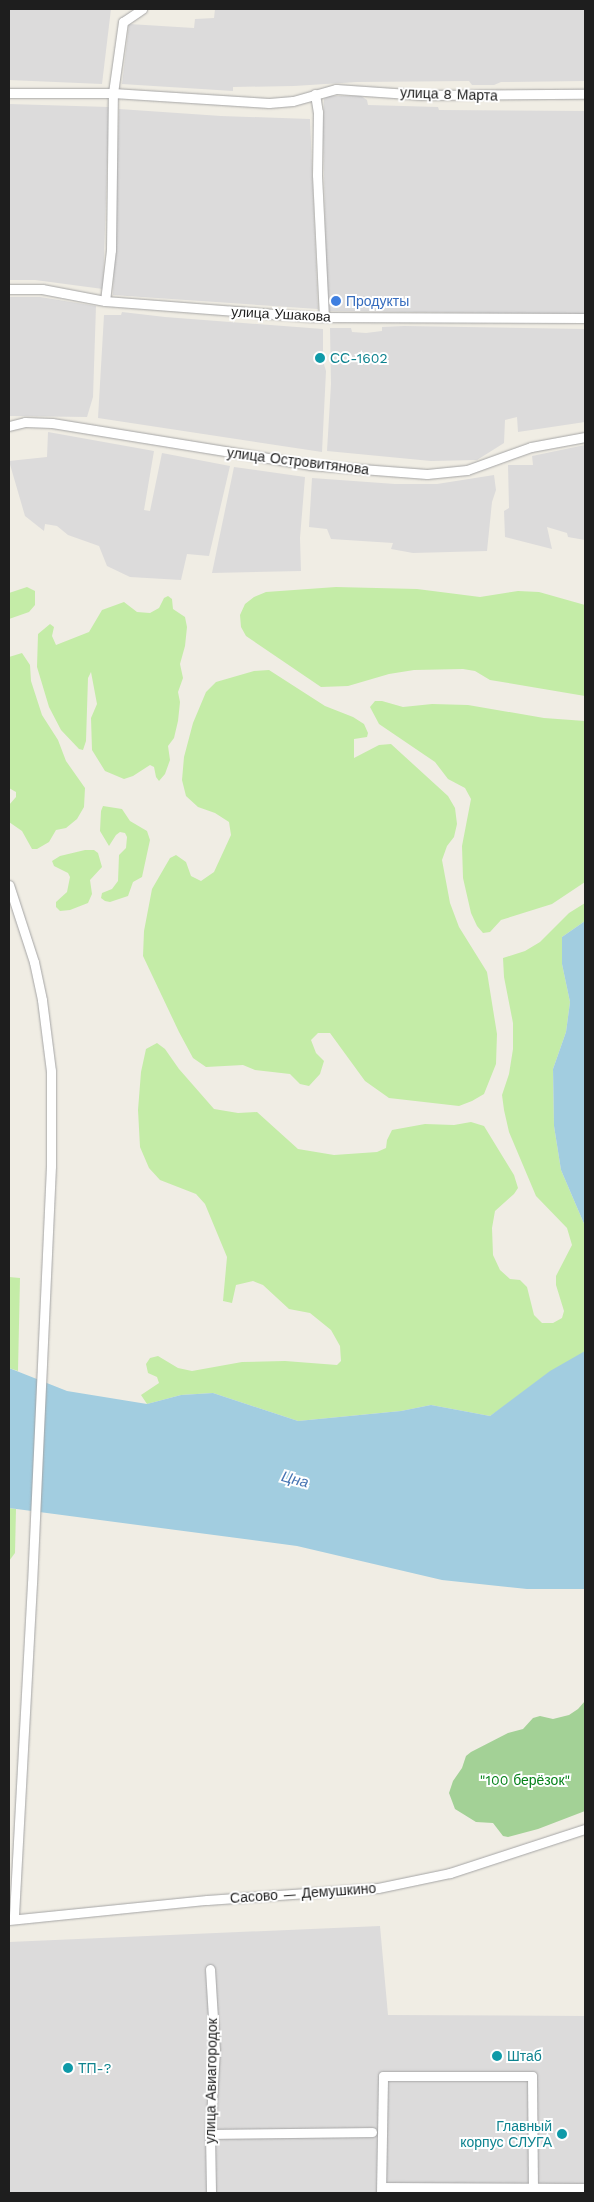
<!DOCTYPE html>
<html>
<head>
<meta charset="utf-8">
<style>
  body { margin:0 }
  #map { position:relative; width:594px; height:2202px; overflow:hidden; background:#f0ede4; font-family:"Work Sans",sans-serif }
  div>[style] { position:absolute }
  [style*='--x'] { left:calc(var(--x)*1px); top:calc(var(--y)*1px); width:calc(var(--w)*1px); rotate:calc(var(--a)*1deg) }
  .residential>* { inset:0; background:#dcdbdb }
  .grass>* { inset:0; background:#c4eca7 }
  .forest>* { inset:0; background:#a3d196 }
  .water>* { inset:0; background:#a2cde0 }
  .roads { filter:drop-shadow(0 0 1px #a5a5a5) drop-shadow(0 0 1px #a5a5a5) }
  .minor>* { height:9px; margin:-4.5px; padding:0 4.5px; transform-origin:4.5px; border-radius:4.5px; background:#fff }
  .dots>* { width:14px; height:14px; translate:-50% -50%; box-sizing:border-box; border:2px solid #fff; border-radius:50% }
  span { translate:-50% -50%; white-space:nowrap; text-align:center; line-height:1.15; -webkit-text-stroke:4px #fff; paint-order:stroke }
  .street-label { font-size:14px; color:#1e1e1e }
  .shop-label { font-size:14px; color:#366cbe }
  .left { translate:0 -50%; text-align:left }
  .culture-label { font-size:14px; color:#0d838f }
  .right { translate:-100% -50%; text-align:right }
  .park-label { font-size:14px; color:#06821a }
  .water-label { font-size:15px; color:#4674b3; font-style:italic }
  .frame { position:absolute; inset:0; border:10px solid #1e1e1e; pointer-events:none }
</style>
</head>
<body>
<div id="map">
  <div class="residential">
    <i style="clip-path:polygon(9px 9px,111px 9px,102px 84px,9px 80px)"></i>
    <i style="clip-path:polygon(215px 9px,585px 9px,585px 81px,501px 82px,494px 85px,472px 85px,469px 81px,357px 82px,294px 86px,233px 87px,233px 91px,122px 84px,129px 24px,194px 28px,195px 19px,214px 18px)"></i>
    <i style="clip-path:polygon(329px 96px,361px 96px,367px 100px,368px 105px,438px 107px,439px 110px,585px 111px,585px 314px,327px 311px,323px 128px,324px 99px)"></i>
    <i style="clip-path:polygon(9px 104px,109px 107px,103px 289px,35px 280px,9px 280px)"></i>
    <i style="clip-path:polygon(119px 109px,221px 116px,310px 119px,318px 309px,113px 295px)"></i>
    <i style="clip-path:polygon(9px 297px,40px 297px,96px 306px,93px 397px,87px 417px,9px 416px)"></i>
    <i style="clip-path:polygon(122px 312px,165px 317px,323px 329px,323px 355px,318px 356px,318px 361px,323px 361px,326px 371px,322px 452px,98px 418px,104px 315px,121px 315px)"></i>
    <i style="clip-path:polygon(404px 326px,585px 329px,585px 422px,518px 432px,517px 417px,505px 420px,504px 443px,477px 460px,431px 461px,327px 451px,331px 384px,330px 328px,351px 328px,352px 332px,366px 333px,382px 331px,382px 327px)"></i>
    <i style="clip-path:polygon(48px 432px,154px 451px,144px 510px,150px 511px,162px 453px,230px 466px,209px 556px,187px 554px,181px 580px,130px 577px,107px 566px,99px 546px,68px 535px,57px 526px,45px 524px,44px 531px,25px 516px,9px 461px,47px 457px)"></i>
    <i style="clip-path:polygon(585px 445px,585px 540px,568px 537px,567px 533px,547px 527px,552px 549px,505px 537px,504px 511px,509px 508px,508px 465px,533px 465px,532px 456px)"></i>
    <i style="clip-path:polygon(234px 467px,305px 477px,300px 538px,301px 571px,212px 573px)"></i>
    <i style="clip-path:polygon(494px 475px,496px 490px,492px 502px,487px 551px,413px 553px,391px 549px,393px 543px,331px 539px,327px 529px,309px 527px,312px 478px,395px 484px,437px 484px)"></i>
    <i style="clip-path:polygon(380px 1926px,388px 2015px,585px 2016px,585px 2193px,9px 2193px,9px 1942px)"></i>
  </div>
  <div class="grass">
    <i style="clip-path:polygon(27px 587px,35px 591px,35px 605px,29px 612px,9px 619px,9px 593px)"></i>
    <i style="clip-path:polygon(336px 587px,417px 589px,480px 597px,518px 591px,539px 592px,585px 605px,585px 696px,490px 680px,475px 671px,463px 669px,414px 670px,389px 674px,348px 686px,321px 687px,246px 636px,241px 627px,240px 615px,245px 604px,254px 597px,266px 592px)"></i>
    <i style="clip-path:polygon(168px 596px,172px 599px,173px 609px,185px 617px,187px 627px,185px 646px,180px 664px,183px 678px,178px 692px,180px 702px,178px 721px,174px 738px,168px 746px,170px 760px,165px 774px,159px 781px,156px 777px,154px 767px,150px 765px,133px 776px,124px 779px,105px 771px,92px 750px,91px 718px,97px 704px,91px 672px,88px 678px,86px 741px,83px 750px,79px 749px,61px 730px,49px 707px,37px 667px,38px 634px,50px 624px,54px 627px,52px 636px,56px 645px,89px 632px,102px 610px,124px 602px,137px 612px,150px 613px,159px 608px,164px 598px)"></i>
    <i style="clip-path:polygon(22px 653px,30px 665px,31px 681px,42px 715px,58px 740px,66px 761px,85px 788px,84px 807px,77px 819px,66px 828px,56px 830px,49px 842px,37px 849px,32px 849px,22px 831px,9px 822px,9px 805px,16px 797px,16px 792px,9px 788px,9px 657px)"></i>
    <i style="clip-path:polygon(269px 670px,325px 706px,353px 717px,364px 724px,368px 733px,367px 737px,354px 739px,354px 758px,379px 745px,391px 744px,448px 796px,455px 808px,457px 824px,454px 837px,447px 846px,442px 860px,450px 903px,459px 927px,487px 972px,497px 1034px,496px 1064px,484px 1094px,472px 1101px,459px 1106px,389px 1098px,365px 1081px,330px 1033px,318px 1033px,311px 1040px,316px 1053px,324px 1061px,320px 1074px,309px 1086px,300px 1084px,290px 1074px,255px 1070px,243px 1065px,206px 1067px,193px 1058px,179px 1032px,143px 956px,144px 931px,152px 889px,170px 858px,176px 855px,186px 862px,191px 876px,201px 881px,214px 872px,231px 835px,229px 822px,215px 813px,198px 807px,186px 796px,182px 780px,184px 757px,193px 723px,206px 692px,216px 682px,254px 671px)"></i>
    <i style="clip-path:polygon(375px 701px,382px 701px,403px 707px,432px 704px,468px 705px,544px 718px,585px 721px,585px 882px,552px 904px,501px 920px,490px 932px,483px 933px,477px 926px,471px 913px,463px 878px,462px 846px,471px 799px,465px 788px,448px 779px,435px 762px,379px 724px,370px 707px)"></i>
    <i style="clip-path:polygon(103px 806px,122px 809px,130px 821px,147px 831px,150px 840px,142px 877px,133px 882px,128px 896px,110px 902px,105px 901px,101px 898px,102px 893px,112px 889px,118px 881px,119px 855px,126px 848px,127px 837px,125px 833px,120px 832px,116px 835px,109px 846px,100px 831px,101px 811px)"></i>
    <i style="clip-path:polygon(85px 850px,94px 850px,98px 853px,102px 867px,90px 880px,92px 894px,88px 903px,70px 910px,60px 911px,56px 907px,56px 902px,67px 892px,70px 877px,68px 873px,54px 866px,52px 861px,60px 856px)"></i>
    <i style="clip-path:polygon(585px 903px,585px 921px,562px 937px,562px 964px,570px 1002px,566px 1032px,553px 1069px,554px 1126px,561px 1170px,585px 1226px,585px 1352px,490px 1416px,431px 1405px,401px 1411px,298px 1421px,213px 1393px,181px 1395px,147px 1404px,141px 1395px,159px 1383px,157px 1377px,148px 1373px,146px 1364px,150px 1358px,158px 1356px,178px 1368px,192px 1371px,242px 1362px,285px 1361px,337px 1365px,341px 1361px,340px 1346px,331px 1330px,310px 1313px,289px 1309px,263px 1285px,253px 1281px,236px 1285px,232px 1303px,223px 1301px,227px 1257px,205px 1204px,196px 1194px,160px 1180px,149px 1168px,140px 1147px,138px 1110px,141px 1072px,146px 1049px,157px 1043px,165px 1049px,179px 1069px,214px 1109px,238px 1113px,257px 1112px,298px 1149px,334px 1155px,377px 1152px,386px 1148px,387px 1140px,392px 1130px,425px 1124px,454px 1125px,471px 1122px,484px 1126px,514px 1175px,518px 1188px,514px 1194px,495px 1211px,492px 1228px,493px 1255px,500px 1270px,510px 1279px,520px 1280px,527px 1287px,534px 1315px,542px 1323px,553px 1323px,562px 1318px,564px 1311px,556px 1285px,556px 1276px,572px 1245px,567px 1228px,536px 1196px,509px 1132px,504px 1110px,502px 1095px,509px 1074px,513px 1049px,513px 1023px,504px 977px,503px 958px,525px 951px,540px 942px,569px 913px)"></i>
    <i style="clip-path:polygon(9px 1277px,20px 1278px,18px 1371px,9px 1368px)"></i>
    <i style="clip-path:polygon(9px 1508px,16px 1509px,15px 1553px,9px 1561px)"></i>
  </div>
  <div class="forest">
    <i style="clip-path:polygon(585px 1701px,585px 1811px,538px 1829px,508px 1837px,503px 1836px,493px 1823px,476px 1822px,455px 1809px,449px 1793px,453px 1781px,462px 1768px,466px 1756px,471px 1752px,508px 1733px,523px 1729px,533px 1718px,540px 1716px,553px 1719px,569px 1715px,578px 1709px)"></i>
  </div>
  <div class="water">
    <i style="clip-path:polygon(585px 921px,585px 1226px,561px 1170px,554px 1126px,553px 1069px,566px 1032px,570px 1002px,562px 964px,562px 937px)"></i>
    <i style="clip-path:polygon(585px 1351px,585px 1589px,527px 1589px,442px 1580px,297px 1546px,9px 1508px,9px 1368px,67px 1391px,147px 1404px,181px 1395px,213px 1393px,298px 1421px,401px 1411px,431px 1405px,490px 1416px,550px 1371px)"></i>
  </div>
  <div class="roads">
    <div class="minor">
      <i style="--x:9;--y:93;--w:104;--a:0"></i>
      <i style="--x:113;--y:93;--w:156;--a:3.7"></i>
      <i style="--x:269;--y:103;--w:24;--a:-5"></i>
      <i style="--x:293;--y:101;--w:45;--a:-15.6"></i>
      <i style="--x:336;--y:89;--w:87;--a:3.9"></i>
      <i style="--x:423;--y:95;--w:162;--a:-0.4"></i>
      <i style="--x:315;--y:94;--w:18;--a:81"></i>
      <i style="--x:318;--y:112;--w:63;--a:90.9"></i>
      <i style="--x:317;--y:175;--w:142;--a:87.2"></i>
      <i style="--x:9;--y:289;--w:33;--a:0"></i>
      <i style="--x:42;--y:289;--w:64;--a:10.8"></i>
      <i style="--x:105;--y:301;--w:209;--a:4.4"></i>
      <i style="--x:313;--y:317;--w:272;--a:0.2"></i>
      <i style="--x:105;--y:301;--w:51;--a:-83.3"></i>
      <i style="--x:111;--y:250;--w:157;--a:-89.3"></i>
      <i style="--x:113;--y:93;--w:72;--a:-82"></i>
      <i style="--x:123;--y:22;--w:23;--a:-34"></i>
      <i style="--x:9;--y:426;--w:16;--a:-14"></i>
      <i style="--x:25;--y:422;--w:27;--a:2"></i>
      <i style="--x:52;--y:423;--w:261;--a:9.2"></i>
      <i style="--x:310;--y:465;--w:117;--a:4.4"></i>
      <i style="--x:427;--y:474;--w:40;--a:-5.7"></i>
      <i style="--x:467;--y:470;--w:68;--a:-19.8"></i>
      <i style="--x:531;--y:447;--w:55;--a:-10.5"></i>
      <i style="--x:9;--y:885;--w:81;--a:72"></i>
      <i style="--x:34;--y:962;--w:39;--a:78"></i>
      <i style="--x:42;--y:1000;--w:72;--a:82.8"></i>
      <i style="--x:51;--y:1071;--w:95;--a:90"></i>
      <i style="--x:51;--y:1166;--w:417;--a:92.6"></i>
      <i style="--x:32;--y:1583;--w:336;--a:93.1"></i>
      <i style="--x:9;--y:1920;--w:199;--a:-5.8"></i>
      <i style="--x:207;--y:1900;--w:171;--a:-4"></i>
      <i style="--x:378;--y:1888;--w:74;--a:-11.8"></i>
      <i style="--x:450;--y:1873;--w:142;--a:-18.1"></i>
      <i style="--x:210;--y:1969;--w:81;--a:86.5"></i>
      <i style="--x:215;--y:2050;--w:84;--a:93.4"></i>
      <i style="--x:210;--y:2134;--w:59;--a:89"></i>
      <i style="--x:210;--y:2134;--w:162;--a:-0.7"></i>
      <i style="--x:382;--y:2187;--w:203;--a:0.3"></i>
      <i style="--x:381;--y:2193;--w:117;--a:-89"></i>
      <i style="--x:383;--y:2076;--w:149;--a:0"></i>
      <i style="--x:532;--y:2076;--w:117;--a:89.5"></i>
    </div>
  </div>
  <div class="dots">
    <i style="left:336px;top:301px;background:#3f7fe0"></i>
    <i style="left:320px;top:358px;background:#0f9aa8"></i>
    <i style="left:497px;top:2056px;background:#0f9aa8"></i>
    <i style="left:68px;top:2068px;background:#0f9aa8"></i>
    <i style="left:562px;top:2134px;background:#0f9aa8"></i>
  </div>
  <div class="street-label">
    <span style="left:449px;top:94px;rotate:2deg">улица 8 Марта</span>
    <span style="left:281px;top:314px;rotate:3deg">улица Ушакова</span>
    <span style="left:298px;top:461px;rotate:7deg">улица Островитянова</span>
    <span style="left:303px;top:1893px;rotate:-4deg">Сасово — Демушкино</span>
    <span style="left:211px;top:2081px;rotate:-89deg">улица Авиагородок</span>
  </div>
  <div class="shop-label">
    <span class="left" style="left:346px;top:301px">Продукты</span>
  </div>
  <div class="culture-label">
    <span class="left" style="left:330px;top:358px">СС-1602</span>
    <span class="left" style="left:507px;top:2056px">Штаб</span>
    <span class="left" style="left:78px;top:2068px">ТП-?</span>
    <span class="right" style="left:552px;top:2134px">Главный<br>корпус СЛУГА</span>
  </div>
  <div class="park-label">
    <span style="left:525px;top:1780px">"100 берёзок"</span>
  </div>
  <div class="water-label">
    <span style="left:295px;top:1480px;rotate:15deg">Цна</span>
  </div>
  <div class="frame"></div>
</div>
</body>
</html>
